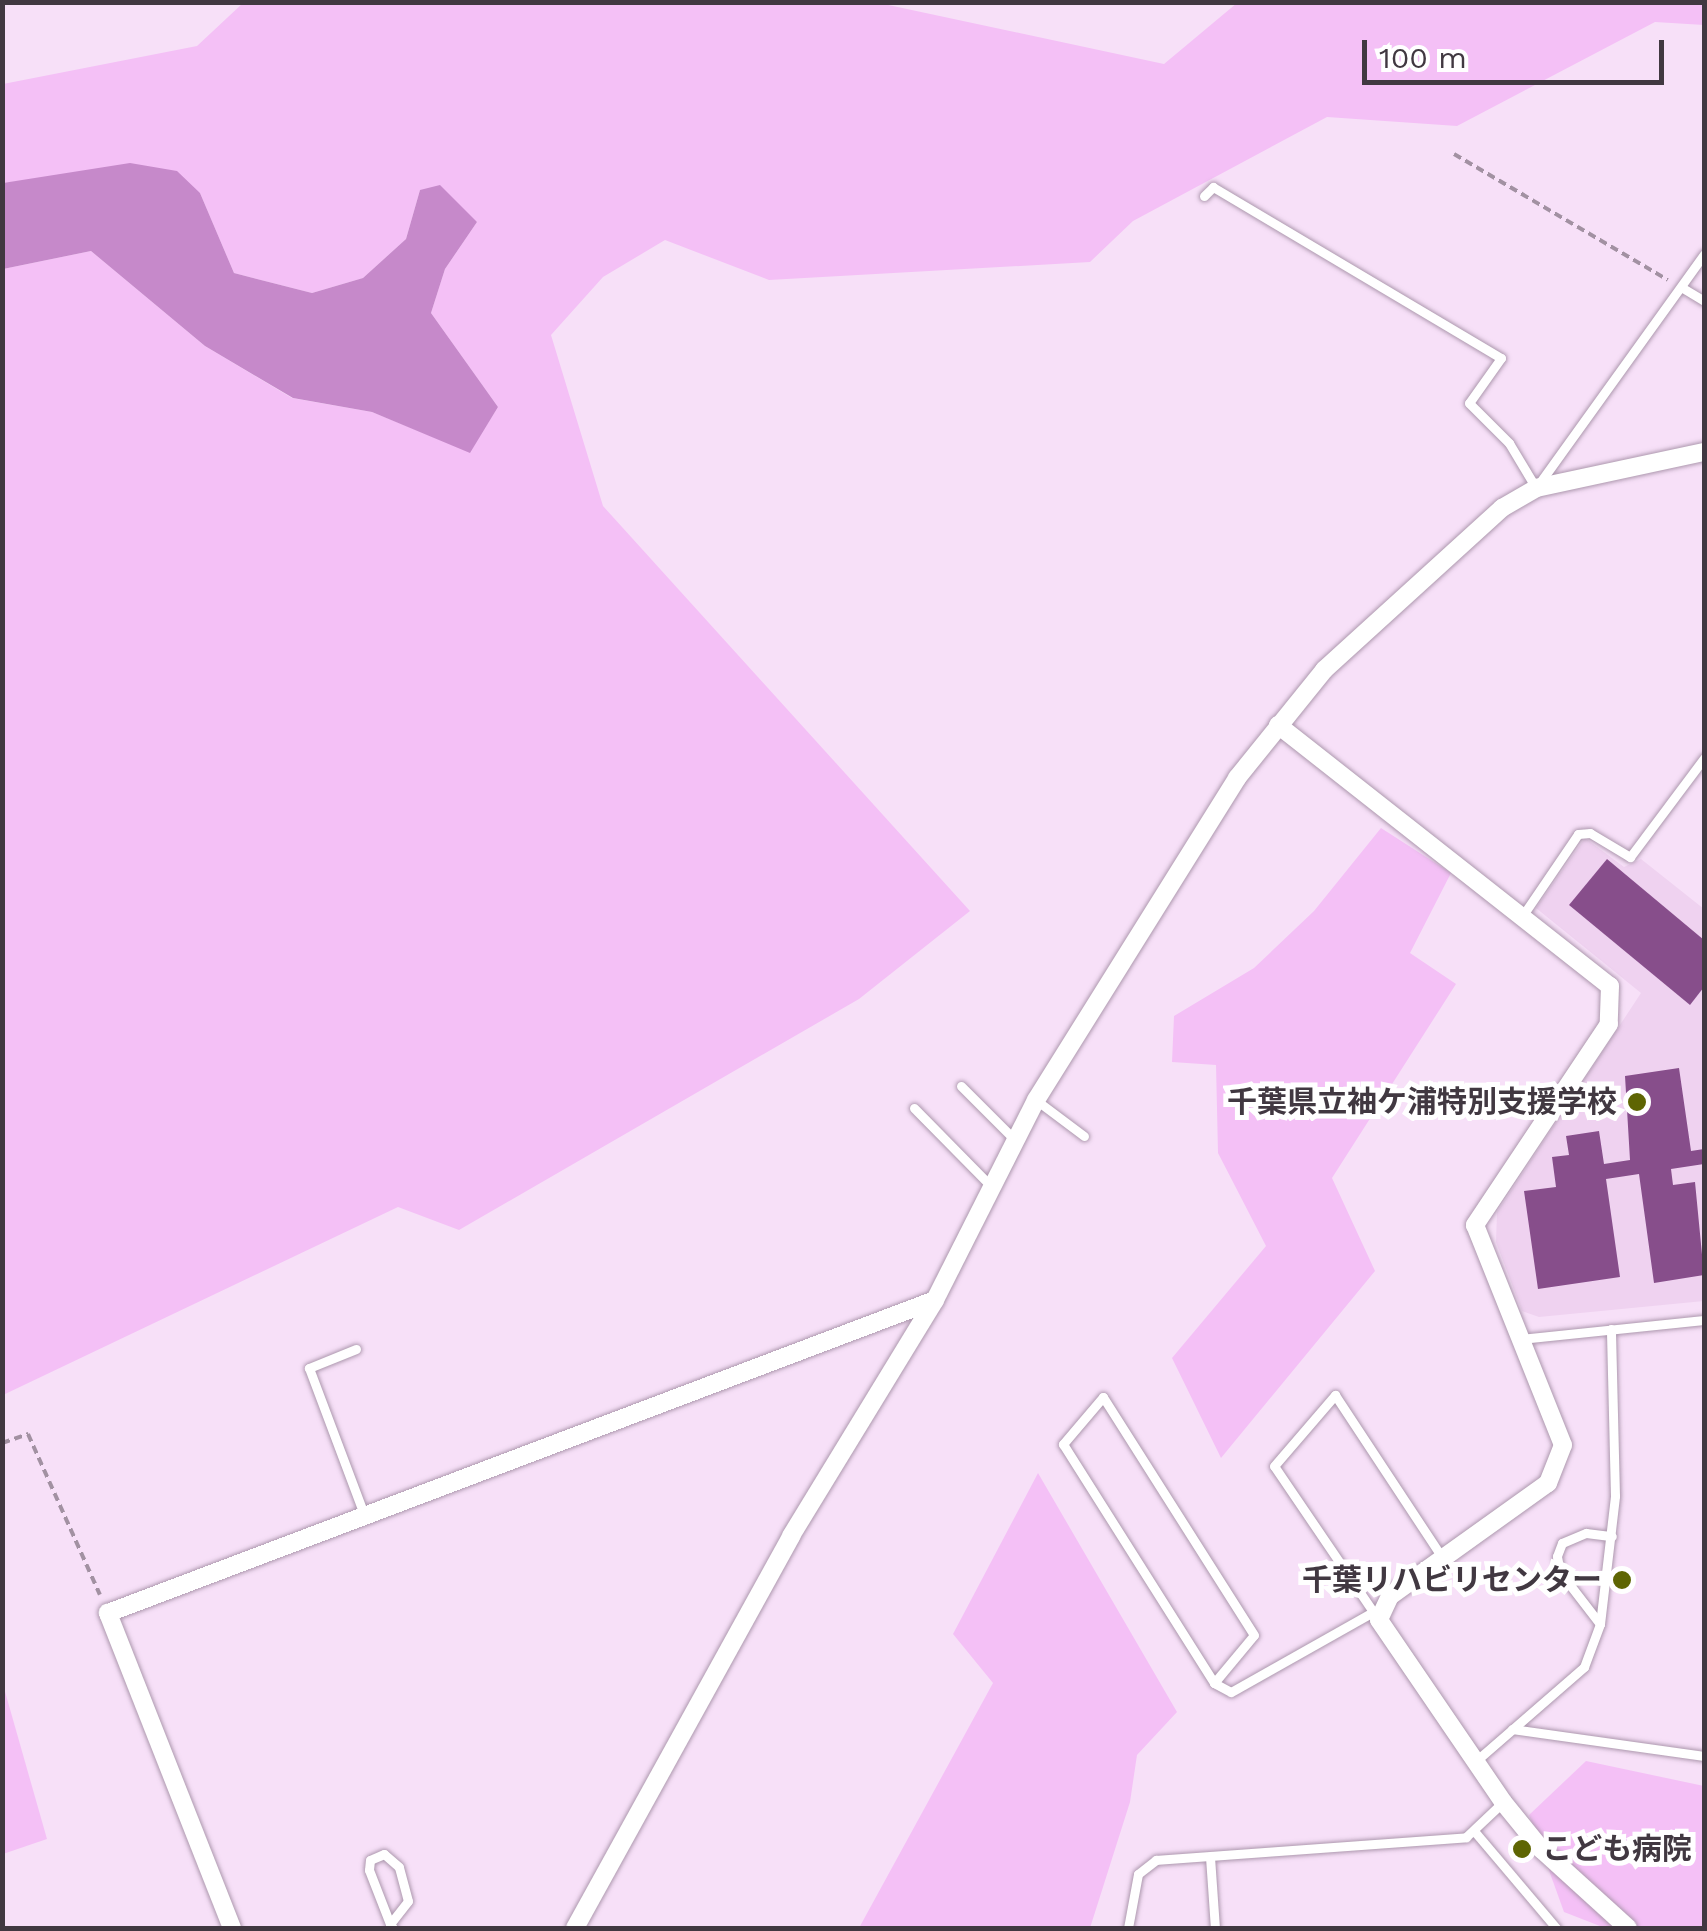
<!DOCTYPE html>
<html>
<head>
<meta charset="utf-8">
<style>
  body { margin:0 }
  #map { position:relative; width:1707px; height:1931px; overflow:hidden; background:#f7e0f8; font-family:"Work Sans","Noto Sans JP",sans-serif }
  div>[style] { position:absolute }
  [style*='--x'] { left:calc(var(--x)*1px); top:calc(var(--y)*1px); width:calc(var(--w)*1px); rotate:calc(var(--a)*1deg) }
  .built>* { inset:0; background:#efd2f0 }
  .green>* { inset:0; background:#f4c0f6 }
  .water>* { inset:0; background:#c689ca }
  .building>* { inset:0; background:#874e8b }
  .path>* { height:4px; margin-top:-2px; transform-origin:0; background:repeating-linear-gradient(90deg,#a291a2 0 8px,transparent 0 13px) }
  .roads { filter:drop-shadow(0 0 2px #ad98ae) drop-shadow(0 0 2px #ad98ae) }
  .lane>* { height:9px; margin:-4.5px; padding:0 4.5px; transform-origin:4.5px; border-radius:4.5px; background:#fff }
  .street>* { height:18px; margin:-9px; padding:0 9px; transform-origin:9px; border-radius:9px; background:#fff }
  .dots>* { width:28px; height:28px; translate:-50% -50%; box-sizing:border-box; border:5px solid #fff; border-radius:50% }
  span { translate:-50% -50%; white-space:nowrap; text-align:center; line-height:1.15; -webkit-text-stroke:10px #fff; paint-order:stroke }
  .poi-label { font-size:30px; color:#413841; font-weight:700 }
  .right { translate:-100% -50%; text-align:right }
  .left { translate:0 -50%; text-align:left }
  .frame { position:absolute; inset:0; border:5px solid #413841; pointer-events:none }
  .scale { position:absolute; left:1362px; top:40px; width:302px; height:45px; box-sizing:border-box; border:5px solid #413841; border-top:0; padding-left:12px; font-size:30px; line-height:35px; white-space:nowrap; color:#413841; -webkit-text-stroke:8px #fff; paint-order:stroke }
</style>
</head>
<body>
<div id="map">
  <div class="built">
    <i style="clip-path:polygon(1585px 838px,1624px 867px,1641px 859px,1704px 909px,1704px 1301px,1539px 1317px,1522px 1311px,1496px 1242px,1497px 1212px,1641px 993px,1536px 908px)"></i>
  </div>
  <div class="green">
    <i style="clip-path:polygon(243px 3px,879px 3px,1164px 64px,1237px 3px,1704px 3px,1704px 25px,1655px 22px,1457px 126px,1327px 117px,1133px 221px,1090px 262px,769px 280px,665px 240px,603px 277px,551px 335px,603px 506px,970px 911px,859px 999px,459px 1230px,398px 1207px,3px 1395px,3px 269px,91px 251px,205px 346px,292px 398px,372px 412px,470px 452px,498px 407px,431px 313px,445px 269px,477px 222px,420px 190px,406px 239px,363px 278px,312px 293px,234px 273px,200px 193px,44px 178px,3px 183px,3px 84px,197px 46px)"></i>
    <i style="clip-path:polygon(1381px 828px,1451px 873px,1410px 953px,1456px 984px,1332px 1178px,1375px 1271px,1221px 1458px,1172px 1358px,1266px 1246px,1218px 1153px,1216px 1065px,1172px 1062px,1174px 1016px,1254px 968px,1314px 911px)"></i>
    <i style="clip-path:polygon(1038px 1473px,1177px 1712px,1137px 1755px,1130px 1802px,1090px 1928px,859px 1928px,993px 1683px,953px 1634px)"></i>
    <i style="clip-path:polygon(2px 1681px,47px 1839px,3px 1854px,2px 1854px)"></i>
    <i style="clip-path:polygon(1586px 1761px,1704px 1786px,1704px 1928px,1605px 1928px,1564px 1912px,1529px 1815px)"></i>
  </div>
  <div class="water">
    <i style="clip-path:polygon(130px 163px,177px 171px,200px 193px,234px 273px,312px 293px,363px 278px,406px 239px,420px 190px,440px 185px,477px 222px,445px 269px,431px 313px,498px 407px,470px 453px,372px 412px,293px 398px,205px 346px,91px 251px,3px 269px,3px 183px)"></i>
  </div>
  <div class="building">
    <i style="clip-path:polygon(1607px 859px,1704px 940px,1704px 987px,1690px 1005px,1569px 905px)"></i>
    <i style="clip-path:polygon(1679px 1068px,1691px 1151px,1704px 1149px,1704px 1164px,1671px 1169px,1673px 1185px,1695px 1182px,1704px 1275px,1654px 1283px,1639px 1174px,1606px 1179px,1620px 1277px,1538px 1289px,1524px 1191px,1556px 1187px,1552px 1157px,1569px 1155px,1566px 1136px,1599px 1131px,1604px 1164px,1630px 1160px,1625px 1076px)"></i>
  </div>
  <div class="path">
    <i style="--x:1454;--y:154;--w:248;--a:30.5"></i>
    <i style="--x:2;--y:1443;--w:28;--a:-19"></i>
    <i style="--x:28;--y:1434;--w:176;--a:65.9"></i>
  </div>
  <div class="roads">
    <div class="lane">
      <i style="--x:1204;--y:196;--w:13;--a:-45"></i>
      <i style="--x:1213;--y:187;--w:335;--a:30.7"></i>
      <i style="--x:1501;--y:358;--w:55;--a:125.4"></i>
      <i style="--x:1469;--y:403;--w:57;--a:45"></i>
      <i style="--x:1509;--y:443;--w:52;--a:59"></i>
      <i style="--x:1536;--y:488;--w:288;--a:-54.3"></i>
      <i style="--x:1681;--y:287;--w:27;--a:31"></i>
      <i style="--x:1523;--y:915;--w:98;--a:-55.8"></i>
      <i style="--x:1578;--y:834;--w:12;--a:-5"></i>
      <i style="--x:1590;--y:833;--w:47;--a:31"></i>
      <i style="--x:1630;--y:857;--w:124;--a:-53.2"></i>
      <i style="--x:961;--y:1086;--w:76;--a:45"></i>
      <i style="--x:1036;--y:1100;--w:60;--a:36.9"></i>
      <i style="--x:914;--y:1108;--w:111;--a:45.4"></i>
      <i style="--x:1520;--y:1339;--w:185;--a:-5.9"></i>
      <i style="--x:356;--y:1349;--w:51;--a:158"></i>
      <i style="--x:309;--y:1368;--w:154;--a:69.4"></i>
      <i style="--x:1376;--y:1616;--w:181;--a:-124.2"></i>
      <i style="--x:1274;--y:1466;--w:94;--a:-49.3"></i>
      <i style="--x:1335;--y:1395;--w:196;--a:56.6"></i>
      <i style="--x:1600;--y:1624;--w:66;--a:-127.6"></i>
      <i style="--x:1560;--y:1572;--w:16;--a:-101"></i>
      <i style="--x:1557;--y:1556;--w:14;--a:-69"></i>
      <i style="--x:1562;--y:1543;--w:26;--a:-23"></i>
      <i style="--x:1586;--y:1533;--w:26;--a:7"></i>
      <i style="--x:1214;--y:1683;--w:62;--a:-50.2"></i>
      <i style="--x:1254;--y:1635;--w:282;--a:-122.4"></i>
      <i style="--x:1103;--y:1397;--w:62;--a:130.4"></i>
      <i style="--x:1063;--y:1444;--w:283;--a:57.7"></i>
      <i style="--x:1214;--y:1683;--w:19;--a:28"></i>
      <i style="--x:1231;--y:1692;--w:163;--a:-29.4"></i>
      <i style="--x:1512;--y:1729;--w:194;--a:8"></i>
      <i style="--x:1477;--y:1760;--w:142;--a:-41"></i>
      <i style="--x:1584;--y:1667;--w:46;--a:-69.6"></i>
      <i style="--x:1600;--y:1624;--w:129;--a:-83.3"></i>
      <i style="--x:1615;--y:1496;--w:167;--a:-91.4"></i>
      <i style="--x:1475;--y:1832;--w:126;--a:49.8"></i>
      <i style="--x:1210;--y:1857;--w:71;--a:86"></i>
      <i style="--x:390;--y:1924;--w:29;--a:-52"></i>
      <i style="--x:408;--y:1901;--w:35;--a:-105"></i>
      <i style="--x:399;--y:1867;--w:20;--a:-139"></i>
      <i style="--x:384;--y:1854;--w:15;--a:157"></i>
      <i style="--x:370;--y:1860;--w:10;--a:96"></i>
      <i style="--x:369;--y:1870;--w:58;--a:68.7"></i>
      <i style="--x:390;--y:1924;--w:5;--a:53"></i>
      <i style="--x:1128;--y:1928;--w:55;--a:-79.5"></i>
      <i style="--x:1138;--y:1874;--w:23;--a:-38"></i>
      <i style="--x:1156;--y:1860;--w:311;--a:-4.2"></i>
      <i style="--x:1466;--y:1837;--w:51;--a:-43.4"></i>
    </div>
    <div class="street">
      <i style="--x:1278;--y:725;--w:422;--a:38.2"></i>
      <i style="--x:1610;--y:986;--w:38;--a:92"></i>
      <i style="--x:1609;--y:1024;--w:242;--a:123.7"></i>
      <i style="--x:1475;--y:1225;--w:237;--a:68.2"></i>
      <i style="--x:1563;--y:1445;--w:41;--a:111.5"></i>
      <i style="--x:1548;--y:1483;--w:194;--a:144.4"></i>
      <i style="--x:1390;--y:1596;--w:26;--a:115"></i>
      <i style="--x:1379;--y:1620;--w:220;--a:55.7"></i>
      <i style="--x:1503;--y:1802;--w:62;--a:50.9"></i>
      <i style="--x:1542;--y:1850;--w:116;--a:42.2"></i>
      <i style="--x:232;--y:1928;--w:339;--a:-111.5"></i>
      <i style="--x:108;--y:1613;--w:884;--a:-20.73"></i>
      <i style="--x:575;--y:1928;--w:448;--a:-61.1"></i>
      <i style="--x:791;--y:1536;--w:276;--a:-58.6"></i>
      <i style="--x:935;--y:1300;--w:224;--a:-63.2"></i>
      <i style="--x:1036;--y:1100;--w:380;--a:-58"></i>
      <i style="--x:1237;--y:778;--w:139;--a:-51.1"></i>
      <i style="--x:1324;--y:670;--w:241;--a:-42.3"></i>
      <i style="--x:1502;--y:508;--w:39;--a:-30"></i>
      <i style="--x:1536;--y:488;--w:172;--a:-12.1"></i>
    </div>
  </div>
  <div class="dots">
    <i style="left:1637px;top:1102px;background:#5e6503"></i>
    <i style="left:1622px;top:1580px;background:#5e6503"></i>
    <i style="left:1522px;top:1849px;background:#5e6503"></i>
  </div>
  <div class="poi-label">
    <span class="right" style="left:1617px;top:1102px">千葉県立袖ケ浦特別支援学校</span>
    <span class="right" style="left:1602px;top:1580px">千葉リハビリセンター</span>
    <span class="left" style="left:1542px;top:1849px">こども病院</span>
  </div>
  <div class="frame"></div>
  <div class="scale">100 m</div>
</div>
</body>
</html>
